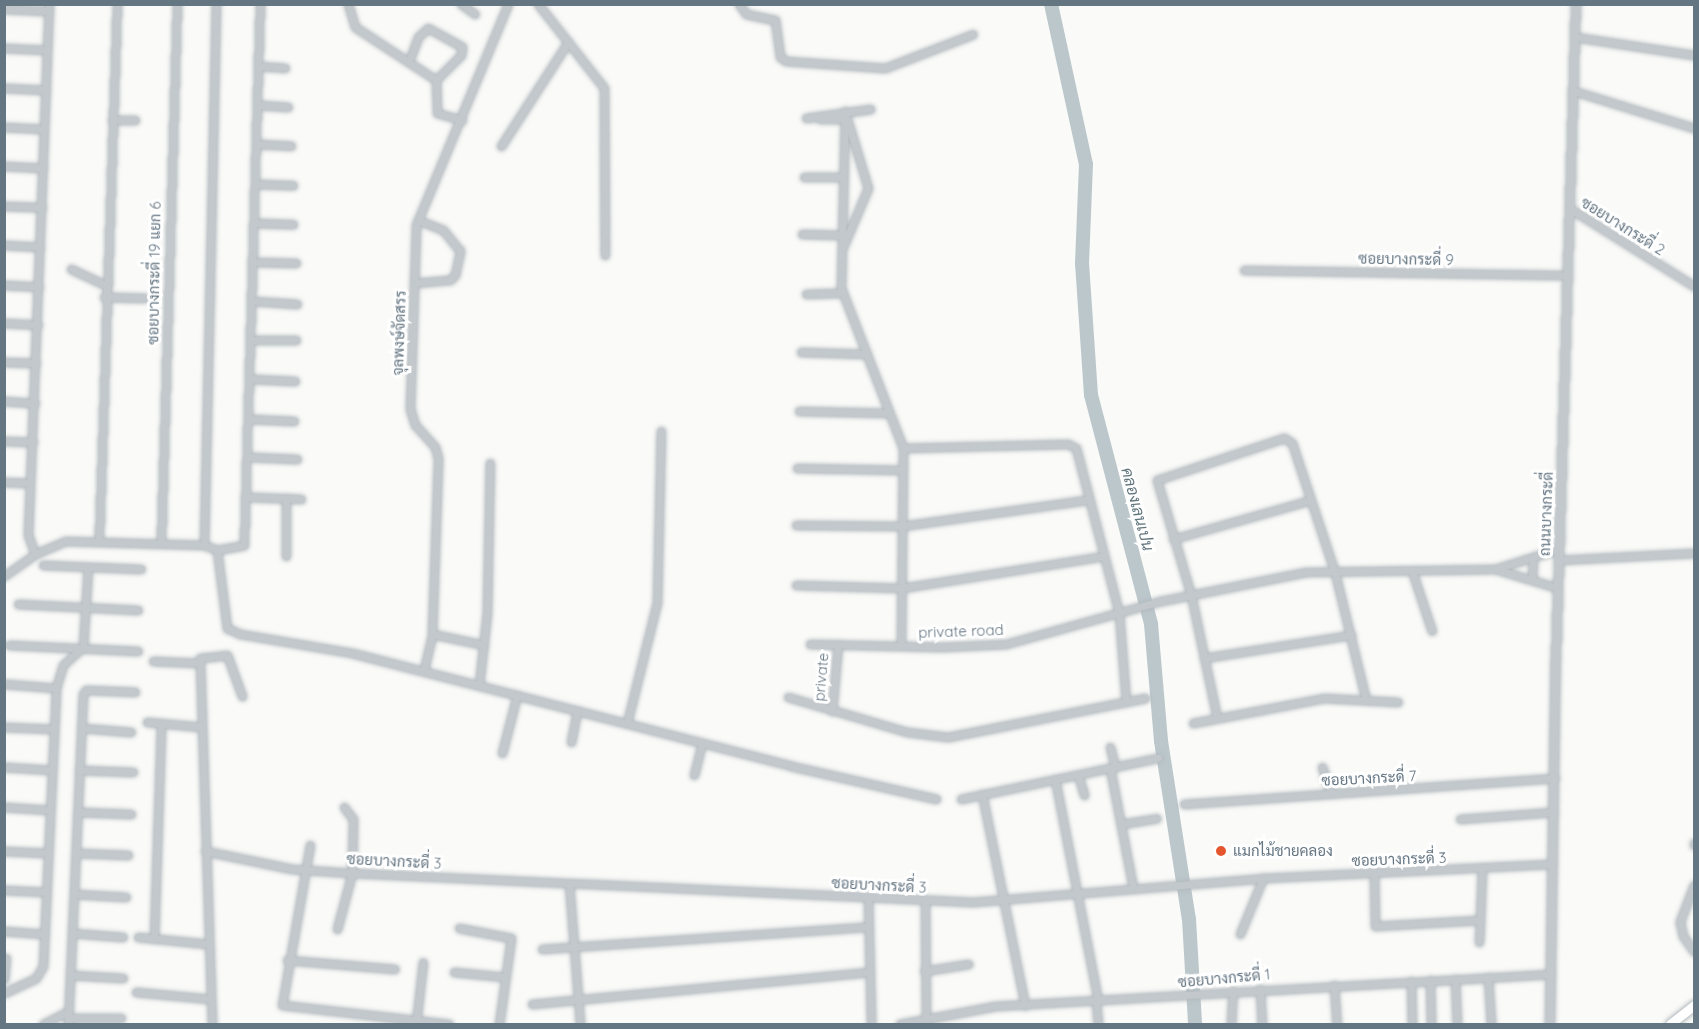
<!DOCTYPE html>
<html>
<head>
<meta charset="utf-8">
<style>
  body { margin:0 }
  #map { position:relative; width:1699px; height:1029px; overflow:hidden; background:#fafaf8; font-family:Quicksand,Sarabun,sans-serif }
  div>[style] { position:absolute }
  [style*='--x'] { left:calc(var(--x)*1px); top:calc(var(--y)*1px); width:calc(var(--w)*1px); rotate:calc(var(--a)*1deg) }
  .river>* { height:14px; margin:-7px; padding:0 7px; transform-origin:7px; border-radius:7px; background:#bbc7cb }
  .roads { filter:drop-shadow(0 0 2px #b3babf) drop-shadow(0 0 2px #b3babf) }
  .minor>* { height:7px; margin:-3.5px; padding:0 3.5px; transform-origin:3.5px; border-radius:3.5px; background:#c3c8cc }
  .tertiary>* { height:8px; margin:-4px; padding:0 4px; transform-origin:4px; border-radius:4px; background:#c3c8cc }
  .secondary>* { height:9px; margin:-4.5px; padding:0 4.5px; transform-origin:4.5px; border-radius:4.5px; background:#fff }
  .dots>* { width:16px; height:16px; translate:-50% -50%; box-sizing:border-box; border:3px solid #fff; border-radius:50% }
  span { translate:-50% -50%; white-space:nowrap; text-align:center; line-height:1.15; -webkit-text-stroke:6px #fff; paint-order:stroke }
  .street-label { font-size:15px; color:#657683 }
  .poi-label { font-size:15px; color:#657683 }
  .left { translate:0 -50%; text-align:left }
  .water-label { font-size:16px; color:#60757c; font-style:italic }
  .frame { position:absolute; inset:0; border:6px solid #657683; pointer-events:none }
</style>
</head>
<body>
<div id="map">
  <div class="river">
    <i style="--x:1051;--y:4;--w:164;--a:77.7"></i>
    <i style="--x:1086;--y:164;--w:99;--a:92.3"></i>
    <i style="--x:1082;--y:263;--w:132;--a:86.1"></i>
    <i style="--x:1091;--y:395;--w:237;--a:75.3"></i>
    <i style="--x:1151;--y:624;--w:117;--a:85.1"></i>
    <i style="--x:1161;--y:741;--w:180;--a:81.1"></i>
    <i style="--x:1189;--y:919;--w:105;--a:86.7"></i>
  </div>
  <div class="roads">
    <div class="minor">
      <i style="--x:348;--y:4;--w:24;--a:73"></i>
      <i style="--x:355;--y:27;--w:97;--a:33.2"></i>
      <i style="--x:436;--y:80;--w:33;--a:88"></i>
      <i style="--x:437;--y:113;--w:26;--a:16"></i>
      <i style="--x:461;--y:4;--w:17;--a:36"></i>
      <i style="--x:538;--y:4;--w:107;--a:51.8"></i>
      <i style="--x:604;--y:88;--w:167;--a:89.7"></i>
      <i style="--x:739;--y:4;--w:12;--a:55"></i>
      <i style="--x:746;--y:14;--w:30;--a:12"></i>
      <i style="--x:775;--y:20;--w:37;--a:82"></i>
      <i style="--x:780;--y:57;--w:7;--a:34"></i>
      <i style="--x:786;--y:61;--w:99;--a:4"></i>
      <i style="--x:885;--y:68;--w:94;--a:-21.1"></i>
      <i style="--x:4;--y:9;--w:45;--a:2.5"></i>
      <i style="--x:1575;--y:37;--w:120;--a:8.6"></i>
      <i style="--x:4;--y:48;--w:43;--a:2.7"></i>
      <i style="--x:409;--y:61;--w:26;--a:-69"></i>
      <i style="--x:418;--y:37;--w:13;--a:-42"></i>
      <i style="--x:428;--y:28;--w:39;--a:29"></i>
      <i style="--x:462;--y:47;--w:8;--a:97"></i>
      <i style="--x:461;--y:55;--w:35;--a:135"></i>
      <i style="--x:258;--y:66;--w:27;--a:4"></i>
      <i style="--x:4;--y:88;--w:42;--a:2.7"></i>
      <i style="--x:1574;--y:91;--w:126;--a:17.1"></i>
      <i style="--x:258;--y:105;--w:30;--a:4"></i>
      <i style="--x:845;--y:111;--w:177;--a:91.3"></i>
      <i style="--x:841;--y:288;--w:172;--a:68.8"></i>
      <i style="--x:903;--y:448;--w:198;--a:90.6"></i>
      <i style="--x:806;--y:118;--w:65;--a:-8"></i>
      <i style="--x:820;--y:119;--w:25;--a:0"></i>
      <i style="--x:112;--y:120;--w:23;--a:0"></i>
      <i style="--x:4;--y:127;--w:40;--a:2.9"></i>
      <i style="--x:257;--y:144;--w:34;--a:3"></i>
      <i style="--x:501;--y:146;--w:124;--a:-57.2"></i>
      <i style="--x:4;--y:166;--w:39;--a:3"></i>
      <i style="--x:804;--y:177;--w:39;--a:0"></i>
      <i style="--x:256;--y:184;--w:37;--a:2"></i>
      <i style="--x:4;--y:206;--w:38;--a:2"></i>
      <i style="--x:1569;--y:208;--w:147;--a:32"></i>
      <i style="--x:255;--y:223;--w:38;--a:2"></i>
      <i style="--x:802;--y:234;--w:40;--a:1.4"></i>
      <i style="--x:4;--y:245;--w:36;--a:3"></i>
      <i style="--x:843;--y:247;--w:64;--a:-67"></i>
      <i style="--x:868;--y:188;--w:72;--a:-106.9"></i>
      <i style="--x:254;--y:262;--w:42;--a:1.4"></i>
      <i style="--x:71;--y:269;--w:38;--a:25"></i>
      <i style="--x:1244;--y:270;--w:323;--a:0.9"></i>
      <i style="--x:414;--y:283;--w:36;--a:-5"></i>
      <i style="--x:450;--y:280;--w:7;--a:-45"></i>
      <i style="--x:455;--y:275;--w:25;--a:-78"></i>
      <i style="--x:460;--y:251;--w:27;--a:-129"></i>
      <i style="--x:443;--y:230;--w:27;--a:-158"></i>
      <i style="--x:4;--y:285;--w:35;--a:3"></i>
      <i style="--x:806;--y:294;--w:37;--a:-2"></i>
      <i style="--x:104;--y:297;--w:41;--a:1.4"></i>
      <i style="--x:253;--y:301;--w:44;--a:3.9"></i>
      <i style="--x:4;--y:323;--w:34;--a:3"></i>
      <i style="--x:252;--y:340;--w:44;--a:0"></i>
      <i style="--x:801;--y:352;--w:66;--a:1.7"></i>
      <i style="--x:4;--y:362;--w:32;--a:2"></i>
      <i style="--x:251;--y:379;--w:44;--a:2.6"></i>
      <i style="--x:4;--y:401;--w:31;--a:4"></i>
      <i style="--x:799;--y:411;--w:90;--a:1.3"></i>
      <i style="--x:250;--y:419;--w:44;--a:2.6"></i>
      <i style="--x:4;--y:441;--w:29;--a:2"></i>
      <i style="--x:903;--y:448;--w:165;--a:-1.4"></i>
      <i style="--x:1068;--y:444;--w:9;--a:27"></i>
      <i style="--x:1076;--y:448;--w:171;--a:75.4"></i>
      <i style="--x:1119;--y:613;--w:89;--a:85.5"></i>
      <i style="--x:249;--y:457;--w:48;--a:2.4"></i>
      <i style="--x:797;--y:468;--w:106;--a:1.1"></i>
      <i style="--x:4;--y:482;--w:26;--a:2"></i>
      <i style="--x:248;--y:497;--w:53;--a:2.2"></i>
      <i style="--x:286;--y:498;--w:58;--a:90"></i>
      <i style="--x:796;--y:525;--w:106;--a:0.5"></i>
      <i style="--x:902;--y:526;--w:188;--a:-8"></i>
      <i style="--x:1173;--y:539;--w:143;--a:-15.8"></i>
      <i style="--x:99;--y:540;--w:536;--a:-88.08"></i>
      <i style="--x:161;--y:543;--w:539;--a:-88.3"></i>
      <i style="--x:204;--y:545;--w:541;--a:-88.73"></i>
      <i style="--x:217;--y:550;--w:79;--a:82.7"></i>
      <i style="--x:227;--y:628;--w:14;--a:25"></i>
      <i style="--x:240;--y:634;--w:114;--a:9.6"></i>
      <i style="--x:352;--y:653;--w:453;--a:14.4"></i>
      <i style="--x:791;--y:766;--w:149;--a:12.8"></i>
      <i style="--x:35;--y:554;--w:20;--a:-110"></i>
      <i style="--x:28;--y:535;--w:531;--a:-87.74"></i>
      <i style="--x:1559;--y:560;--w:135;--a:-3"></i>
      <i style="--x:43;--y:565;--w:98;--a:2.3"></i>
      <i style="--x:1495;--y:569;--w:67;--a:-17.4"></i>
      <i style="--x:1412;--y:571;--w:63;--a:71.6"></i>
      <i style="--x:4;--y:576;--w:38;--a:-35"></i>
      <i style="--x:35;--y:554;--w:33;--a:-23"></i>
      <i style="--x:65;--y:541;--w:139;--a:1.6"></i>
      <i style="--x:204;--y:545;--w:14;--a:21"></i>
      <i style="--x:217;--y:550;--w:27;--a:-10"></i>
      <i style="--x:244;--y:545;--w:541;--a:-88.31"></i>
      <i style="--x:1532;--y:578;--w:20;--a:-87"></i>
      <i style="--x:796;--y:585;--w:106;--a:1.6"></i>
      <i style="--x:902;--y:588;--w:204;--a:-9"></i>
      <i style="--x:18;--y:604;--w:120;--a:2.9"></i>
      <i style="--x:432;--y:634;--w:53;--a:11.9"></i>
      <i style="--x:810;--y:644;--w:132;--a:1.3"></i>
      <i style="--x:942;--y:647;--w:64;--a:-2.7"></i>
      <i style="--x:1006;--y:644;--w:161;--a:-15.5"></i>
      <i style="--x:1161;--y:601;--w:148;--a:-11.3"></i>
      <i style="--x:1306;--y:572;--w:189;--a:-0.9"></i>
      <i style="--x:1495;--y:569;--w:66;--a:16.8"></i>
      <i style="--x:9;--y:645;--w:129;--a:2.7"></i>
      <i style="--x:1204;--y:658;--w:149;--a:-8.9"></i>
      <i style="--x:153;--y:661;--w:46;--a:2.5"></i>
      <i style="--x:424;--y:670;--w:37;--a:-77"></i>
      <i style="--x:432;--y:634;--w:176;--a:-88"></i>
      <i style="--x:438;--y:458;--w:11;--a:-105"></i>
      <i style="--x:435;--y:447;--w:30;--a:-132"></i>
      <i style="--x:415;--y:425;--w:17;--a:-107"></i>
      <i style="--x:410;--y:409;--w:184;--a:-88.1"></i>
      <i style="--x:416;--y:225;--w:239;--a:-67.4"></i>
      <i style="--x:5;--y:684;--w:51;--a:4.5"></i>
      <i style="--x:479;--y:685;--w:72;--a:-83.7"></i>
      <i style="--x:487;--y:613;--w:150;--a:-88.9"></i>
      <i style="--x:788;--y:697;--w:124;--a:16.4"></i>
      <i style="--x:907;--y:732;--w:41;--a:7"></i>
      <i style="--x:948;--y:737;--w:201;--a:-11.2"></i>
      <i style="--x:832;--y:711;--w:67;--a:-84.9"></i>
      <i style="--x:1217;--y:718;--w:126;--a:-101.9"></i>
      <i style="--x:1191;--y:595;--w:120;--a:-106.5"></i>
      <i style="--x:1157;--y:480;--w:134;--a:-18.3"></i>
      <i style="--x:1284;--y:438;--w:9;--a:32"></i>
      <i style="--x:1292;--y:443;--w:137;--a:71.7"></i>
      <i style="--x:1335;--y:573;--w:131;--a:76.3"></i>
      <i style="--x:147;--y:722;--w:55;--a:5.2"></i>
      <i style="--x:627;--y:723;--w:124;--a:-76"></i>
      <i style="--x:657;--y:603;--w:172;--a:-88.7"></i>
      <i style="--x:1193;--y:723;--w:133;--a:-10.8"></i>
      <i style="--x:1324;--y:698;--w:74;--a:3.1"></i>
      <i style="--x:4;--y:727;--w:50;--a:2.3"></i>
      <i style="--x:82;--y:728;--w:49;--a:4.7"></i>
      <i style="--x:571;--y:742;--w:32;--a:-79"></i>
      <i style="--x:1110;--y:747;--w:21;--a:76"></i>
      <i style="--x:502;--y:753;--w:60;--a:-75.5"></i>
      <i style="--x:4;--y:767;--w:48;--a:3.6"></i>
      <i style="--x:1322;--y:767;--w:28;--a:71"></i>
      <i style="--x:1110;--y:768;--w:122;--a:79.1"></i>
      <i style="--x:79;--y:770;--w:54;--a:2.1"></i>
      <i style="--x:694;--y:775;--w:33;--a:-76"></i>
      <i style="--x:1078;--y:775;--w:21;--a:73"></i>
      <i style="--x:1055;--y:779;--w:225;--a:79"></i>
      <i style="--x:982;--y:794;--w:216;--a:78.5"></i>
      <i style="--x:961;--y:799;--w:201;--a:-11.8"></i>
      <i style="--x:1184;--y:804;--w:372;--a:-4"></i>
      <i style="--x:4;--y:807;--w:46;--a:3.7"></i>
      <i style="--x:78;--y:812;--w:53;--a:2.2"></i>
      <i style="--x:1460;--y:819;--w:94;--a:-4.3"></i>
      <i style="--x:1121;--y:824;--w:36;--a:-9"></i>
      <i style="--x:1694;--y:843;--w:2;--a:90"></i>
      <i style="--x:310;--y:845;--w:162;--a:99.9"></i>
      <i style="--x:282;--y:1005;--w:168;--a:6.5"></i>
      <i style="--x:4;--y:851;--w:44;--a:2.6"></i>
      <i style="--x:205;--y:851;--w:89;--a:11.7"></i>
      <i style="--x:292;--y:869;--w:60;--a:3.8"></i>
      <i style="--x:352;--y:873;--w:622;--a:2.67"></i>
      <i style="--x:973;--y:902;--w:291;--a:-4.7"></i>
      <i style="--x:1263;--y:878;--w:290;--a:-2.8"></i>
      <i style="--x:76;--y:853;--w:52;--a:2.2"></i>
      <i style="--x:1374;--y:873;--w:53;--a:88.9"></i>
      <i style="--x:1375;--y:926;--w:105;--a:-3.3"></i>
      <i style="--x:1480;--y:920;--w:51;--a:-87.8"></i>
      <i style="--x:569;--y:883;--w:141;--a:85.5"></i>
      <i style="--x:1694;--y:885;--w:40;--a:111"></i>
      <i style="--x:1680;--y:922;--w:14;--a:78"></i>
      <i style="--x:1683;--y:936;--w:19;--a:55"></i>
      <i style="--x:4;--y:890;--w:42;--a:2.7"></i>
      <i style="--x:74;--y:894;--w:52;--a:3.3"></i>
      <i style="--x:868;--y:897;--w:127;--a:88.6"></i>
      <i style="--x:925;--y:901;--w:123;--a:89.5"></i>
      <i style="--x:459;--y:928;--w:53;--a:10.9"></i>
      <i style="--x:511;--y:938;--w:87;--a:97.9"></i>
      <i style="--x:337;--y:929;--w:58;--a:-75"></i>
      <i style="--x:352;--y:873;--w:54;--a:-88.9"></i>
      <i style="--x:353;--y:819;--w:15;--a:-127"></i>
      <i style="--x:4;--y:931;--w:40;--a:4.3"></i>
      <i style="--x:72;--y:933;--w:51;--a:4.5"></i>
      <i style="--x:1240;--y:934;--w:61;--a:-67.7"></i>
      <i style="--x:138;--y:937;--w:71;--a:5.6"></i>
      <i style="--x:154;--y:939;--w:216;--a:-88.1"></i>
      <i style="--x:1479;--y:942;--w:22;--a:-87"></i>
      <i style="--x:542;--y:949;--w:327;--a:-3.9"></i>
      <i style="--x:287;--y:960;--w:108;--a:4.8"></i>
      <i style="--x:924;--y:971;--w:45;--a:-9"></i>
      <i style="--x:454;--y:972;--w:51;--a:5.6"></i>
      <i style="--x:70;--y:975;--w:53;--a:3.2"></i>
      <i style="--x:1488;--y:977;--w:47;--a:86.3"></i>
      <i style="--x:4;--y:979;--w:21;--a:-85"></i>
      <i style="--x:1455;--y:979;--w:45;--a:87.5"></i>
      <i style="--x:1430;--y:980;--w:44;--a:88.7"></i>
      <i style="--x:1411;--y:981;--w:43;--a:88.7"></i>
      <i style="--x:1334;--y:985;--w:39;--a:86"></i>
      <i style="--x:1260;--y:989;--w:35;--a:87"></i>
      <i style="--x:136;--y:992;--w:75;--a:5.3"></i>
      <i style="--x:4;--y:993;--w:35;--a:-25"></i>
      <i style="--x:36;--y:978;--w:14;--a:-60"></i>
      <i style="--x:43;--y:966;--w:278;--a:-87.3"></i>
      <i style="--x:56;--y:688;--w:24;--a:-73"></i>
      <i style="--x:63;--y:665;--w:27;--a:-42"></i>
      <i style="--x:83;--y:647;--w:80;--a:-86.4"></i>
      <i style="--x:1096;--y:1001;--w:23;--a:85"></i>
      <i style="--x:532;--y:1004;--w:339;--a:-5.4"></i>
      <i style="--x:68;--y:1018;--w:53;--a:0"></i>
      <i style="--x:43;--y:1024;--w:28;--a:-27"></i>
      <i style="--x:68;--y:1024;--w:330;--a:-87.4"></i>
      <i style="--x:83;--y:694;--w:5;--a:-53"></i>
      <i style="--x:86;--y:690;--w:49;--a:2.3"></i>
      <i style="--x:212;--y:1024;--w:366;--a:-91.9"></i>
      <i style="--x:200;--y:658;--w:27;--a:-6"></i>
      <i style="--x:227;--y:655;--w:44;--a:69.9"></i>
      <i style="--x:416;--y:1024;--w:62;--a:-83.6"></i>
      <i style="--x:900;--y:1024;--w:97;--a:-10.7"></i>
      <i style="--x:995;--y:1006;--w:557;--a:-3.29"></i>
      <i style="--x:1231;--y:1024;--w:33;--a:-87"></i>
    </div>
    <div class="tertiary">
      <i style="--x:1550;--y:1024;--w:364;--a:-89.1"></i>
      <i style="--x:1556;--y:660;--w:656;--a:-88.25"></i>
    </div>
    <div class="secondary">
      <i style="--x:1670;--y:1024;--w:31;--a:-38"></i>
    </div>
  </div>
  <div class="dots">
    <i style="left:1221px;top:851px;background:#e4572e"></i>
  </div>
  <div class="street-label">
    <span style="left:1623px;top:226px;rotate:32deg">ซอยบางกระดี่ 2</span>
    <span style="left:1406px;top:259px;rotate:1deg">ซอยบางกระดี่ 9</span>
    <span style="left:154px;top:273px;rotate:-89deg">ซอยบางกระดี่ 19 แยก 6</span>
    <span style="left:399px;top:333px;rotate:-88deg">จุลพงษ์จัดสรร</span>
    <span style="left:1546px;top:514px;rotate:-88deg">ถนนบางกระดี่</span>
    <span style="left:961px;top:631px;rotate:-2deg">private road</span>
    <span style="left:821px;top:677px;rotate:-85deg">private</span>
    <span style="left:1369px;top:778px;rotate:-3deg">ซอยบางกระดี่ 7</span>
    <span style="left:1399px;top:859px;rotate:-2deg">ซอยบางกระดี่ 3</span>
    <span style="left:394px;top:861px;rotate:3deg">ซอยบางกระดี่ 3</span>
    <span style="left:879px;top:885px;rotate:3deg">ซอยบางกระดี่ 3</span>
    <span style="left:1224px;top:978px;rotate:-5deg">ซอยบางกระดี่ 1</span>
  </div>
  <div class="poi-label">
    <span class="left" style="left:1233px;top:851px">แมกไม้ชายคลอง</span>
  </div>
  <div class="water-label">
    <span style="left:1138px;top:509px;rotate:75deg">คลองเลนเปน</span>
  </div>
  <div class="frame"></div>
</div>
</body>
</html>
